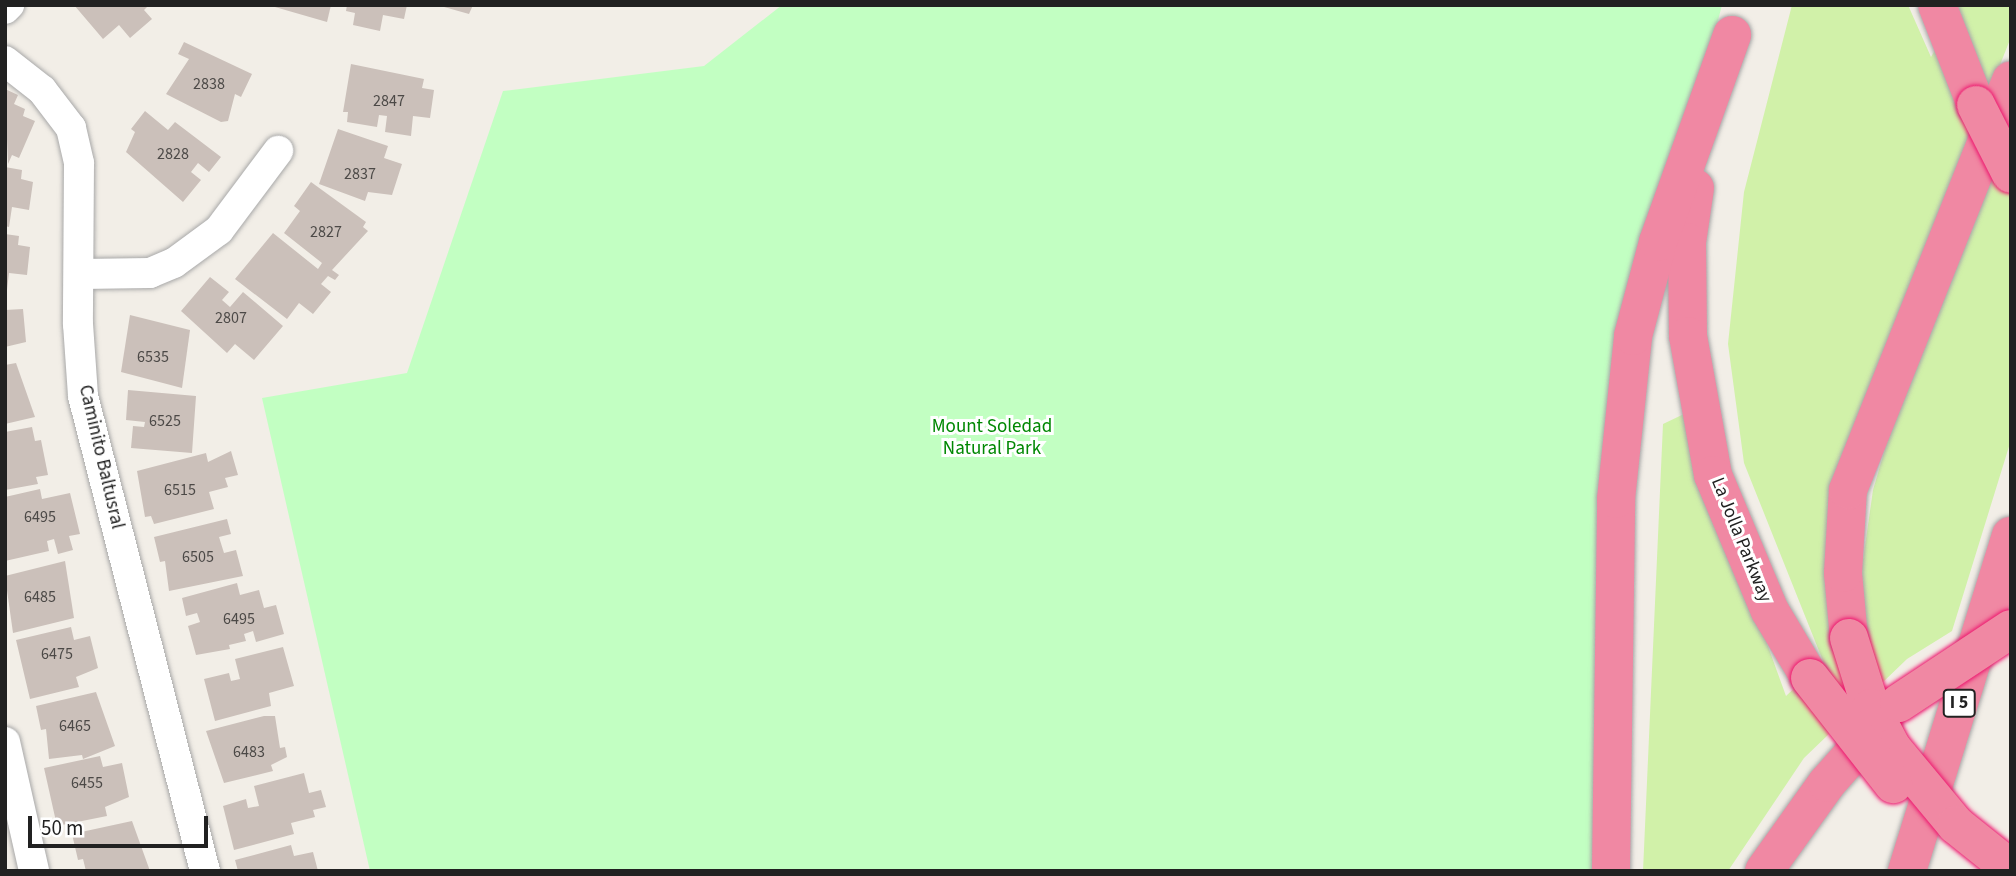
<!DOCTYPE html>
<html>
<head>
<meta charset="utf-8">
<style>
  body { margin:0 }
  #map { position:relative; width:2016px; height:876px; overflow:hidden; background:#f2eee7; font-family:"Source Sans 3",sans-serif }
  div>[style] { position:absolute }
  [style*='--x'] { left:calc(var(--x)*1px); top:calc(var(--y)*1px); width:calc(var(--w)*1px); rotate:calc(var(--a)*1deg) }
  .grass>* { inset:0; background:#d1f1a9 }
  .park>* { inset:0; background:#c2ffc2 }
  .building>* { inset:0; background:#cbc0ba }
  .roads { filter:drop-shadow(0 0 2px #a8a8a8) drop-shadow(0 0 2px #a8a8a8) }
  .minor>* { height:30px; margin:-15px; padding:0 15px; transform-origin:15px; border-radius:15px; background:#fff }
  .highway>* { height:38px; margin:-19px; padding:0 19px; transform-origin:19px; border-radius:19px; background:#f088a3 }
  .bridges { filter:drop-shadow(0 0 2px #ed176f) drop-shadow(0 0 2px #ed176f) }
  .highway-bridge>* { height:38px; margin:-19px; padding:0 19px; transform-origin:19px; border-radius:19px; background:#f088a3 }
  span { translate:-50% -50%; white-space:nowrap; text-align:center; line-height:1.15; -webkit-text-stroke:6px #fff; paint-order:stroke }
  .number-label { font-size:16px; color:#4c4947 }
  .number-label span { -webkit-text-stroke-width:0 }
  .shield-label span { padding:2px 5px; background:#fff; border:2px solid; border-radius:5px; -webkit-text-stroke-width:0 }
  .shield-label { font-size:18px; color:#212121; font-weight:700 }
  .park-label { font-size:19px; color:#018803 }
  .street-label { font-size:19px; color:#212121 }
  .frame { position:absolute; inset:0; border:7px solid #212121; pointer-events:none }
  .scale { position:absolute; left:28px; top:816px; width:180px; height:32px; box-sizing:border-box; border:4px solid #212121; border-top:0; padding-left:9px; font-size:21px; line-height:24px; white-space:nowrap; color:#212121; -webkit-text-stroke:5px #fff; paint-order:stroke }
</style>
</head>
<body>
<div id="map">
  <div class="grass">
    <i style="clip-path:polygon(1792px 5px,1908px 5px,1931px 57px,1960px 5px,2011px 5px,2011px 37px,1852px 440px,1860px 581px,1873px 490px,1899px 401px,2011px 129px,2011px 440px,1952px 631px,1907px 659px,1804px 758px,1728px 871px,1643px 871px,1663px 424px,1684px 414px,1786px 696px,1823px 661px,1744px 463px,1728px 344px,1744px 192px)"></i>
  </div>
  <div class="park">
    <i style="clip-path:polygon(782px 5px,1722px 5px,1618px 405px,1593px 871px,370px 871px,262px 398px,407px 373px,503px 91px,704px 66px)"></i>
  </div>
  <div class="building">
    <i style="clip-path:polygon(74px 5px,149px 5px,144px 10px,152px 19px,130px 38px,119px 25px,103px 39px)"></i>
    <i style="clip-path:polygon(268px 5px,331px 5px,327px 22px)"></i>
    <i style="clip-path:polygon(347px 5px,407px 5px,404px 19px,383px 15px,380px 31px,353px 25px,355px 13px,346px 11px)"></i>
    <i style="clip-path:polygon(437px 5px,473px 5px,469px 14px)"></i>
    <i style="clip-path:polygon(184px 42px,252px 74px,241px 97px,235px 94px,228px 121px,221px 122px,166px 94px,189px 59px,178px 54px)"></i>
    <i style="clip-path:polygon(351px 64px,424px 79px,422px 88px,434px 90px,430px 118px,413px 116px,411px 136px,385px 132px,387px 116px,379px 115px,377px 127px,347px 122px,348px 112px,343px 112px)"></i>
    <i style="clip-path:polygon(5px 89px,18px 95px,14px 104px,25px 109px,23px 116px,35px 121px,19px 158px,12px 155px,8px 164px)"></i>
    <i style="clip-path:polygon(145px 111px,168px 130px,175px 122px,221px 157px,209px 172px,198px 163px,191px 172px,201px 180px,183px 202px,126px 152px,135px 132px,131px 129px)"></i>
    <i style="clip-path:polygon(338px 129px,388px 146px,384px 158px,402px 164px,392px 195px,368px 192px,365px 201px,319px 184px)"></i>
    <i style="clip-path:polygon(5px 167px,22px 170px,21px 179px,33px 182px,29px 210px,12px 207px,9px 227px,5px 226px)"></i>
    <i style="clip-path:polygon(311px 182px,366px 222px,363px 227px,368px 231px,332px 270px,339px 275px,335px 280px,328px 276px,321px 284px,331px 292px,313px 314px,299px 303px,287px 319px,235px 279px,273px 233px,318px 269px,322px 263px,284px 233px,300px 211px,294px 206px)"></i>
    <i style="clip-path:polygon(5px 234px,19px 236px,18px 245px,30px 247px,27px 275px,9px 273px,7px 290px)"></i>
    <i style="clip-path:polygon(210px 277px,229px 292px,222px 300px,230px 307px,243px 292px,283px 326px,254px 360px,235px 344px,227px 353px,181px 311px)"></i>
    <i style="clip-path:polygon(23px 309px,26px 342px,5px 347px,5px 310px)"></i>
    <i style="clip-path:polygon(130px 315px,190px 330px,182px 388px,121px 372px)"></i>
    <i style="clip-path:polygon(16px 363px,35px 417px,5px 424px,5px 365px)"></i>
    <i style="clip-path:polygon(128px 390px,196px 396px,192px 453px,131px 448px,133px 426px,144px 427px,145px 422px,126px 420px)"></i>
    <i style="clip-path:polygon(32px 427px,35px 441px,41px 440px,48px 475px,36px 477px,38px 484px,5px 490px,5px 432px)"></i>
    <i style="clip-path:polygon(231px 451px,238px 475px,225px 478px,228px 487px,209px 492px,214px 509px,154px 524px,151px 516px,145px 517px,137px 471px,206px 453px,208px 462px)"></i>
    <i style="clip-path:polygon(40px 489px,42px 499px,70px 493px,80px 534px,69px 536px,73px 550px,58px 554px,54px 539px,47px 541px,49px 551px,5px 561px,5px 497px)"></i>
    <i style="clip-path:polygon(227px 519px,231px 534px,219px 537px,224px 553px,236px 550px,243px 576px,169px 591px,165px 561px,160px 562px,154px 537px)"></i>
    <i style="clip-path:polygon(65px 561px,74px 618px,13px 633px,5px 576px)"></i>
    <i style="clip-path:polygon(237px 583px,240px 595px,259px 590px,264px 608px,276px 605px,284px 634px,256px 642px,253px 631px,244px 634px,246px 641px,229px 645px,230px 649px,196px 655px,188px 626px,200px 622px,197px 613px,186px 616px,182px 598px)"></i>
    <i style="clip-path:polygon(71px 627px,74px 640px,90px 636px,98px 668px,76px 677px,79px 687px,30px 699px,16px 640px)"></i>
    <i style="clip-path:polygon(283px 647px,294px 686px,269px 693px,271px 706px,215px 721px,204px 679px,229px 673px,231px 681px,240px 679px,235px 659px)"></i>
    <i style="clip-path:polygon(96px 692px,115px 746px,83px 759px,82px 755px,49px 759px,46px 729px,41px 730px,36px 706px)"></i>
    <i style="clip-path:polygon(264px 716px,275px 716px,280px 748px,285px 747px,287px 757px,271px 765px,273px 771px,224px 783px,206px 731px)"></i>
    <i style="clip-path:polygon(100px 756px,103px 767px,122px 763px,129px 797px,105px 807px,107px 816px,57px 826px,44px 768px)"></i>
    <i style="clip-path:polygon(304px 773px,309px 793px,321px 790px,326px 807px,313px 810px,315px 817px,291px 823px,294px 834px,234px 850px,223px 806px,246px 799px,248px 808px,259px 806px,254px 786px)"></i>
    <i style="clip-path:polygon(132px 821px,150px 871px,86px 871px,83px 859px,78px 860px,72px 834px)"></i>
    <i style="clip-path:polygon(291px 845px,294px 856px,313px 852px,318px 871px,238px 871px,235px 860px)"></i>
  </div>
  <div class="roads">
    <div class="minor">
      <i style="--x:5;--y:9;--w:6;--a:-45"></i>
      <i style="--x:5;--y:61;--w:47;--a:38.1"></i>
      <i style="--x:42;--y:90;--w:48;--a:52.7"></i>
      <i style="--x:71;--y:128;--w:36;--a:77"></i>
      <i style="--x:79;--y:163;--w:161;--a:90.4"></i>
      <i style="--x:78;--y:324;--w:72;--a:86"></i>
      <i style="--x:83;--y:396;--w:490;--a:75.6"></i>
      <i style="--x:81;--y:274;--w:69;--a:-0.8"></i>
      <i style="--x:150;--y:273;--w:26;--a:-23"></i>
      <i style="--x:174;--y:263;--w:56;--a:-36.3"></i>
      <i style="--x:219;--y:230;--w:99;--a:-53.2"></i>
      <i style="--x:5;--y:742;--w:132;--a:77.3"></i>
    </div>
    <div class="highway">
      <i style="--x:1937;--y:5;--w:107;--a:68.7"></i>
      <i style="--x:1695;--y:188;--w:55;--a:98.4"></i>
      <i style="--x:1687;--y:242;--w:94;--a:89.4"></i>
      <i style="--x:1688;--y:336;--w:141;--a:79.8"></i>
      <i style="--x:1713;--y:475;--w:147;--a:67.3"></i>
      <i style="--x:1770;--y:611;--w:78;--a:59.2"></i>
      <i style="--x:1849;--y:638;--w:65;--a:-95.3"></i>
      <i style="--x:1843;--y:573;--w:83;--a:-86.6"></i>
      <i style="--x:1848;--y:490;--w:441;--a:-68.3"></i>
      <i style="--x:1611;--y:871;--w:372;--a:-89.2"></i>
      <i style="--x:1616;--y:499;--w:164;--a:-84"></i>
      <i style="--x:1633;--y:336;--w:97;--a:-75.1"></i>
      <i style="--x:1658;--y:242;--w:220;--a:-70.3"></i>
      <i style="--x:1764;--y:871;--w:108;--a:-54.4"></i>
      <i style="--x:1827;--y:783;--w:84;--a:-48.4"></i>
      <i style="--x:1907;--y:871;--w:351;--a:-72.8"></i>
    </div>
  </div>
  <div class="bridges">
    <div class="highway-bridge">
      <i style="--x:1976;--y:105;--w:77;--a:63.1"></i>
      <i style="--x:1849;--y:638;--w:73;--a:72.6"></i>
      <i style="--x:1871;--y:708;--w:45;--a:62.3"></i>
      <i style="--x:1892;--y:748;--w:100;--a:50.3"></i>
      <i style="--x:1956;--y:825;--w:70;--a:38.7"></i>
      <i style="--x:1810;--y:678;--w:135;--a:51.9"></i>
      <i style="--x:1899;--y:703;--w:134;--a:-33.5"></i>
    </div>
  </div>
  <div class="number-label">
    <span style="left:209px;top:84px">2838</span>
    <span style="left:389px;top:101px">2847</span>
    <span style="left:173px;top:154px">2828</span>
    <span style="left:360px;top:174px">2837</span>
    <span style="left:326px;top:232px">2827</span>
    <span style="left:231px;top:318px">2807</span>
    <span style="left:153px;top:357px">6535</span>
    <span style="left:165px;top:421px">6525</span>
    <span style="left:180px;top:490px">6515</span>
    <span style="left:40px;top:517px">6495</span>
    <span style="left:198px;top:557px">6505</span>
    <span style="left:40px;top:597px">6485</span>
    <span style="left:239px;top:619px">6495</span>
    <span style="left:57px;top:654px">6475</span>
    <span style="left:75px;top:726px">6465</span>
    <span style="left:249px;top:752px">6483</span>
    <span style="left:87px;top:783px">6455</span>
  </div>
  <div class="shield-label">
    <span style="left:1959px;top:703px">I 5</span>
  </div>
  <div class="park-label">
    <span style="left:992px;top:438px">Mount Soledad<br>Natural Park</span>
  </div>
  <div class="street-label">
    <span style="left:101px;top:457px;rotate:77deg">Caminito Baltusral</span>
    <span style="left:1741px;top:540px;rotate:68deg">La Jolla Parkway</span>
  </div>
  <div class="frame"></div>
  <div class="scale">50 m</div>
</div>
</body>
</html>
